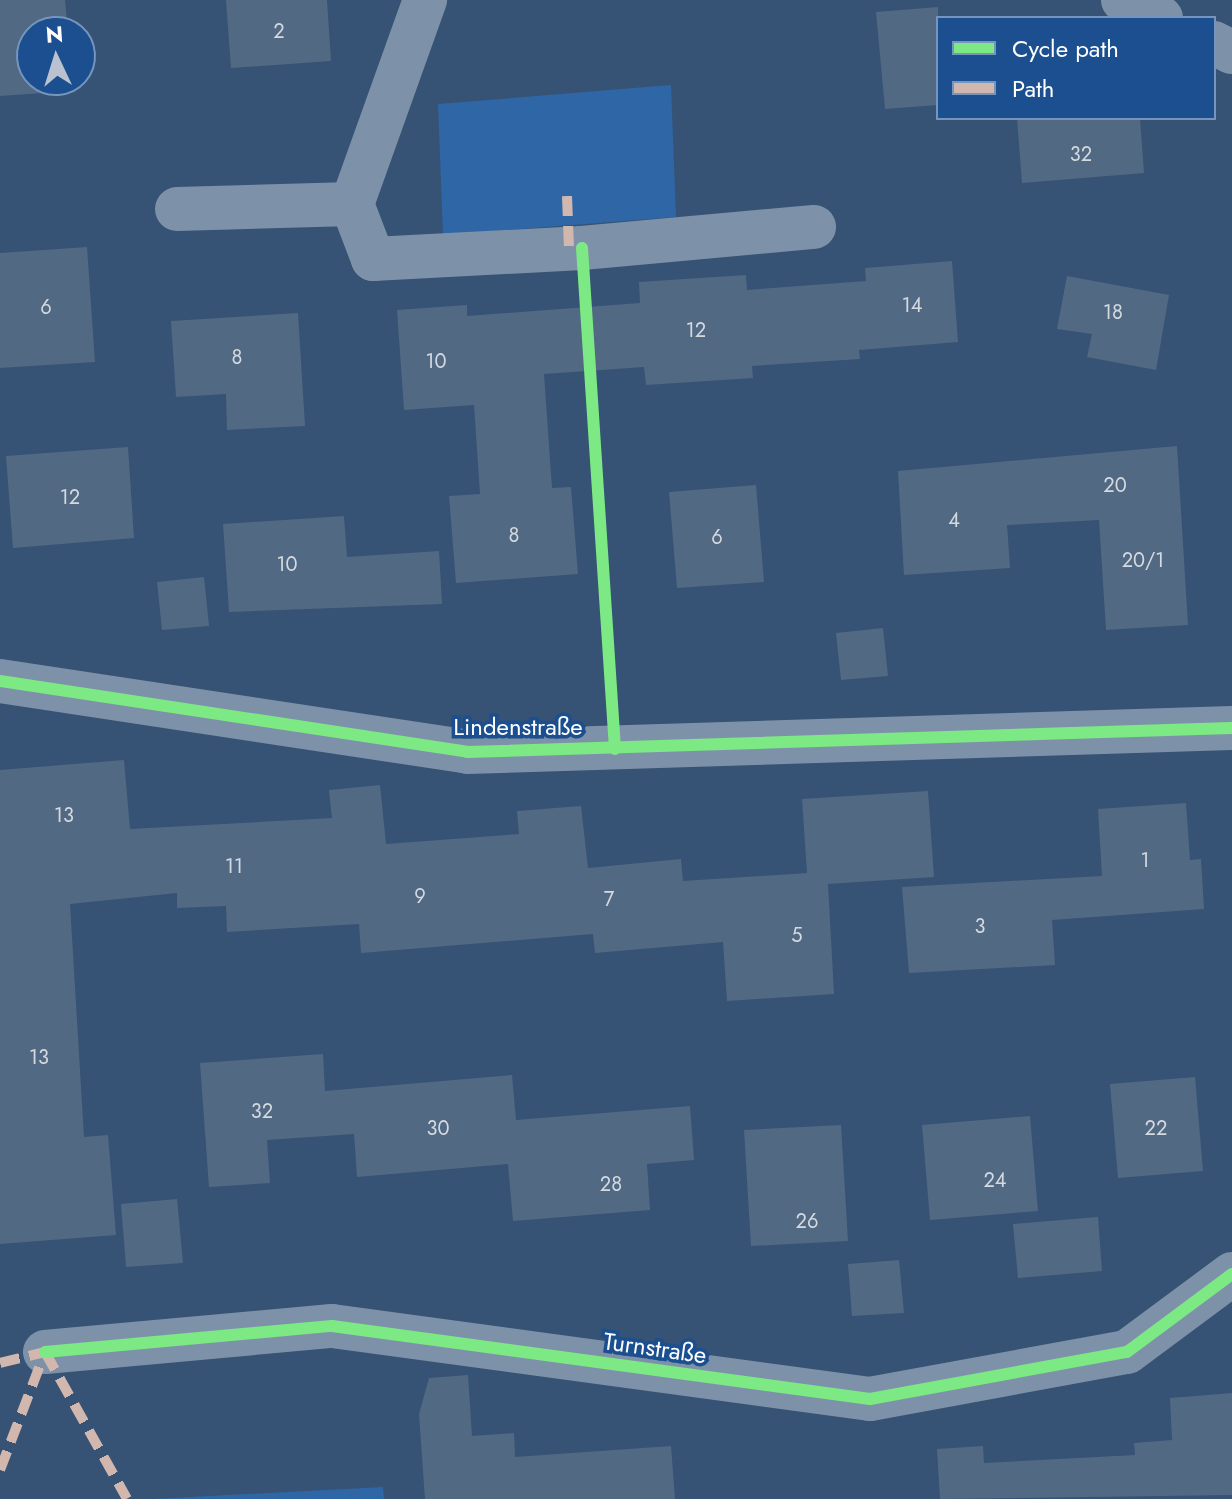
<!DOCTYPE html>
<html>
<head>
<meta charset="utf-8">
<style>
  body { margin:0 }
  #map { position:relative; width:1232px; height:1499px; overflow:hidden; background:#365274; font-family:Jost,sans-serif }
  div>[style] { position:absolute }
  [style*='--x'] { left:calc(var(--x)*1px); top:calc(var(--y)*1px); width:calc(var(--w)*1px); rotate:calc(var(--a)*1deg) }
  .green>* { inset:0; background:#2f66a5 }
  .building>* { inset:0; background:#526984 }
  .minor>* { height:44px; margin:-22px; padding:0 22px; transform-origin:22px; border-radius:22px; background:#7d92a8 }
  .quiet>* { height:10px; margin-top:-5px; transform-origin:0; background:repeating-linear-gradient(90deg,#d1b7ad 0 20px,transparent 0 30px) }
  .cycleway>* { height:12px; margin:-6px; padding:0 6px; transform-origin:6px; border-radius:6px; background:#7ce984 }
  span { translate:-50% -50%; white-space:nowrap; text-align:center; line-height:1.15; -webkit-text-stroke:7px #1b4f8f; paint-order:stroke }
  .number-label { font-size:20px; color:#d4dae0 }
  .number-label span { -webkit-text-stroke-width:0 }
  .street-label { font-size:24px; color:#fff }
  .legend { position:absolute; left:936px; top:16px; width:280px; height:104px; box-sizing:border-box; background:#1b4f8f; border:2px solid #7695bc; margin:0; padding:10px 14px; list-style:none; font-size:24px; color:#fff }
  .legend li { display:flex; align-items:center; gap:16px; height:40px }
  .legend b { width:40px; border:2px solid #7695bc }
  .north { position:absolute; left:16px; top:16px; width:80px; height:80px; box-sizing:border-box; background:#1b4f8f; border:2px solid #7695bc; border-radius:50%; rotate:356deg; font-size:22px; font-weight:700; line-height:32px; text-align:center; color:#fff }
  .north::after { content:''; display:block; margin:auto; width:28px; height:36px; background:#b9c2ce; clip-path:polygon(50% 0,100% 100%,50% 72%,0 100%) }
</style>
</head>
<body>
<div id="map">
  <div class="green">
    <i style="clip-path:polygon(671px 85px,676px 217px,443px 235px,438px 104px)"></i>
    <i style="clip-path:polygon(383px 1487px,384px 1499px,152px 1499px)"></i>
  </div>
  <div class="building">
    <i style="clip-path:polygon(0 0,65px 0,68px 32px,32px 32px,32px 80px,71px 80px,72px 91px,0 96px)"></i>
    <i style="clip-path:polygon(226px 0,327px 0,331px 61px,231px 68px)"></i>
    <i style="clip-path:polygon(938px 7px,938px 105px,885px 109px,876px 12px)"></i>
    <i style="clip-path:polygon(1017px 118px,1140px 118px,1144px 173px,1022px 183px)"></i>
    <i style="clip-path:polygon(87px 247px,95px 362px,0 368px,0 253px)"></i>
    <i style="clip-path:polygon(952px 261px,958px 342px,859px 350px,860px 359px,752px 366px,753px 378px,646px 385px,644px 367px,544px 374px,552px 488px,571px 487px,578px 574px,456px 583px,449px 496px,480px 494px,474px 405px,404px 410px,397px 310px,467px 305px,467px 316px,640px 303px,639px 282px,746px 275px,747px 290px,866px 281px,865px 268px)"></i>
    <i style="clip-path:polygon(1067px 276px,1169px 295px,1156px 370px,1087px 357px,1092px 334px,1057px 329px)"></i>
    <i style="clip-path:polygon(298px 313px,305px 426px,227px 430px,226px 394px,176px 397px,171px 321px)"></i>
    <i style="clip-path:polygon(1177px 446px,1188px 625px,1106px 630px,1099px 520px,1007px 525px,1010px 568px,904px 575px,898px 471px)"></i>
    <i style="clip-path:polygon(128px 447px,134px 538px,13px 548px,6px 456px)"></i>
    <i style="clip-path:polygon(756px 485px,764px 582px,677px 588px,669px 492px)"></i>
    <i style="clip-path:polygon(344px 516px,347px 557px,439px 551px,442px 604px,229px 612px,223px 524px)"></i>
    <i style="clip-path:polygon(204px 577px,209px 626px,162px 630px,157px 582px)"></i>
    <i style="clip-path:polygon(883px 628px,888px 676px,841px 680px,836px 633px)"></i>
    <i style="clip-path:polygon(124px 760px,130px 829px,332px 818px,329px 790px,380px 785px,386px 844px,519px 834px,517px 811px,581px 806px,588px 868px,681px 859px,683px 881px,807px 873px,802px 799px,928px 791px,934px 877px,828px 884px,834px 994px,727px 1001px,723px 942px,595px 953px,593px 934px,361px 953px,359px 924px,227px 932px,226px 906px,177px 908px,177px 893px,70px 904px,84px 1137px,108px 1135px,116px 1235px,0 1244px,0 770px)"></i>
    <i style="clip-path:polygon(1186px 803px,1190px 860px,1201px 859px,1204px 909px,1052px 920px,1055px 965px,909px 973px,902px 887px,1102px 876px,1098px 809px)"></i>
    <i style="clip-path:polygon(323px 1054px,325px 1091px,512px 1075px,516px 1120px,690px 1106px,694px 1160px,647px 1164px,650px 1210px,513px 1221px,508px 1164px,357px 1177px,354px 1134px,267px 1140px,270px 1183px,209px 1187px,200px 1063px)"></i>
    <i style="clip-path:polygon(1195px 1077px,1203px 1171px,1118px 1178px,1110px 1084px)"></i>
    <i style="clip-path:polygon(1030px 1116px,1038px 1211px,930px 1220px,922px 1125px)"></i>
    <i style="clip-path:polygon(841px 1125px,848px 1241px,751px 1246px,744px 1130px)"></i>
    <i style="clip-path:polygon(177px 1199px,183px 1263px,126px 1267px,121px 1204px)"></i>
    <i style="clip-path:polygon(1098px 1217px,1102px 1271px,1018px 1278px,1013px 1224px)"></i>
    <i style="clip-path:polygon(899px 1260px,904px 1313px,852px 1316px,848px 1264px)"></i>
    <i style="clip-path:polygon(468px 1375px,472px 1436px,514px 1433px,515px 1457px,671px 1446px,675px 1499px,425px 1499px,419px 1414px,429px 1378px)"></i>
    <i style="clip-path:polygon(1232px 1393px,1232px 1495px,940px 1499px,937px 1449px,983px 1446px,984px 1463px,1135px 1455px,1134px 1443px,1172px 1440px,1170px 1398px)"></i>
  </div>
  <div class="minor">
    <i style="--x:1123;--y:0;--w:42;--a:25.3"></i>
    <i style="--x:1214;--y:43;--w:20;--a:27"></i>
    <i style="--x:352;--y:204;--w:59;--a:69.1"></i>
    <i style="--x:373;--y:259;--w:209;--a:-3"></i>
    <i style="--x:582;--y:248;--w:233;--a:-5.2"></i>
    <i style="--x:352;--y:204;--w:217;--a:-70.3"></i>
    <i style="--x:177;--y:209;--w:175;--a:-1.6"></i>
    <i style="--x:0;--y:681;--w:472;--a:8.6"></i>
    <i style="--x:467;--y:752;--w:765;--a:-1.8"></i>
    <i style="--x:45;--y:1352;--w:288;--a:-5.2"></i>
    <i style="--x:332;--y:1326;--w:543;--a:7.73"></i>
    <i style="--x:870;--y:1399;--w:261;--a:-10.4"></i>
    <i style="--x:1127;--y:1352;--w:131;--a:-36.6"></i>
  </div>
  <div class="quiet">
    <i style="--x:567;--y:196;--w:52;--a:87.8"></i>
    <i style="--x:45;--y:1352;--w:168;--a:60.8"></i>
    <i style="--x:0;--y:1363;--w:46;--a:-13.7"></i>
    <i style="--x:0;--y:1470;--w:126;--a:-69.1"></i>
  </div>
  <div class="cycleway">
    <i style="--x:582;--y:248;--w:502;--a:86.23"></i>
    <i style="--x:0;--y:681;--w:472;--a:8.6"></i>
    <i style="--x:467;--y:752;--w:765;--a:-1.8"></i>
    <i style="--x:45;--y:1352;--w:288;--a:-5.2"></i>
    <i style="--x:332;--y:1326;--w:543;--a:7.73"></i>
    <i style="--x:870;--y:1399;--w:261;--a:-10.4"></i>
    <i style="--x:1127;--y:1352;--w:131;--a:-36.6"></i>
  </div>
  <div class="number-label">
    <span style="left:279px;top:31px">2</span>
    <span style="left:1081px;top:154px">32</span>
    <span style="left:912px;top:305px">14</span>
    <span style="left:46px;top:307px">6</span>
    <span style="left:1113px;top:312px">18</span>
    <span style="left:696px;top:330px">12</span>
    <span style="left:237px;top:357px">8</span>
    <span style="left:436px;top:361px">10</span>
    <span style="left:1115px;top:485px">20</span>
    <span style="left:70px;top:497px">12</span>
    <span style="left:954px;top:520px">4</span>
    <span style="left:514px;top:535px">8</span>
    <span style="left:717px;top:537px">6</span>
    <span style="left:1143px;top:560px">20/1</span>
    <span style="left:287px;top:564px">10</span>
    <span style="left:64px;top:815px">13</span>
    <span style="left:1145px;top:860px">1</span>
    <span style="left:234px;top:866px">11</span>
    <span style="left:420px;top:896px">9</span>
    <span style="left:609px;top:899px">7</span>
    <span style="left:980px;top:926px">3</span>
    <span style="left:797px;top:935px">5</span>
    <span style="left:39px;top:1057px">13</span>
    <span style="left:262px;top:1111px">32</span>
    <span style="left:438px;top:1128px">30</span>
    <span style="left:1156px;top:1128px">22</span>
    <span style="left:995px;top:1180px">24</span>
    <span style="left:611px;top:1184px">28</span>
    <span style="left:807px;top:1221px">26</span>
  </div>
  <div class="street-label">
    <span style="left:518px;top:727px">Lindenstraße</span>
    <span style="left:655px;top:1348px;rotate:8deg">Turnstraße</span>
  </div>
  <ul class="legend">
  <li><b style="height:10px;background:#7ce984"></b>Cycle path</li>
  <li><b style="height:10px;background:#d1b7ad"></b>Path</li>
  </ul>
  <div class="north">N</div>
</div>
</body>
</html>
